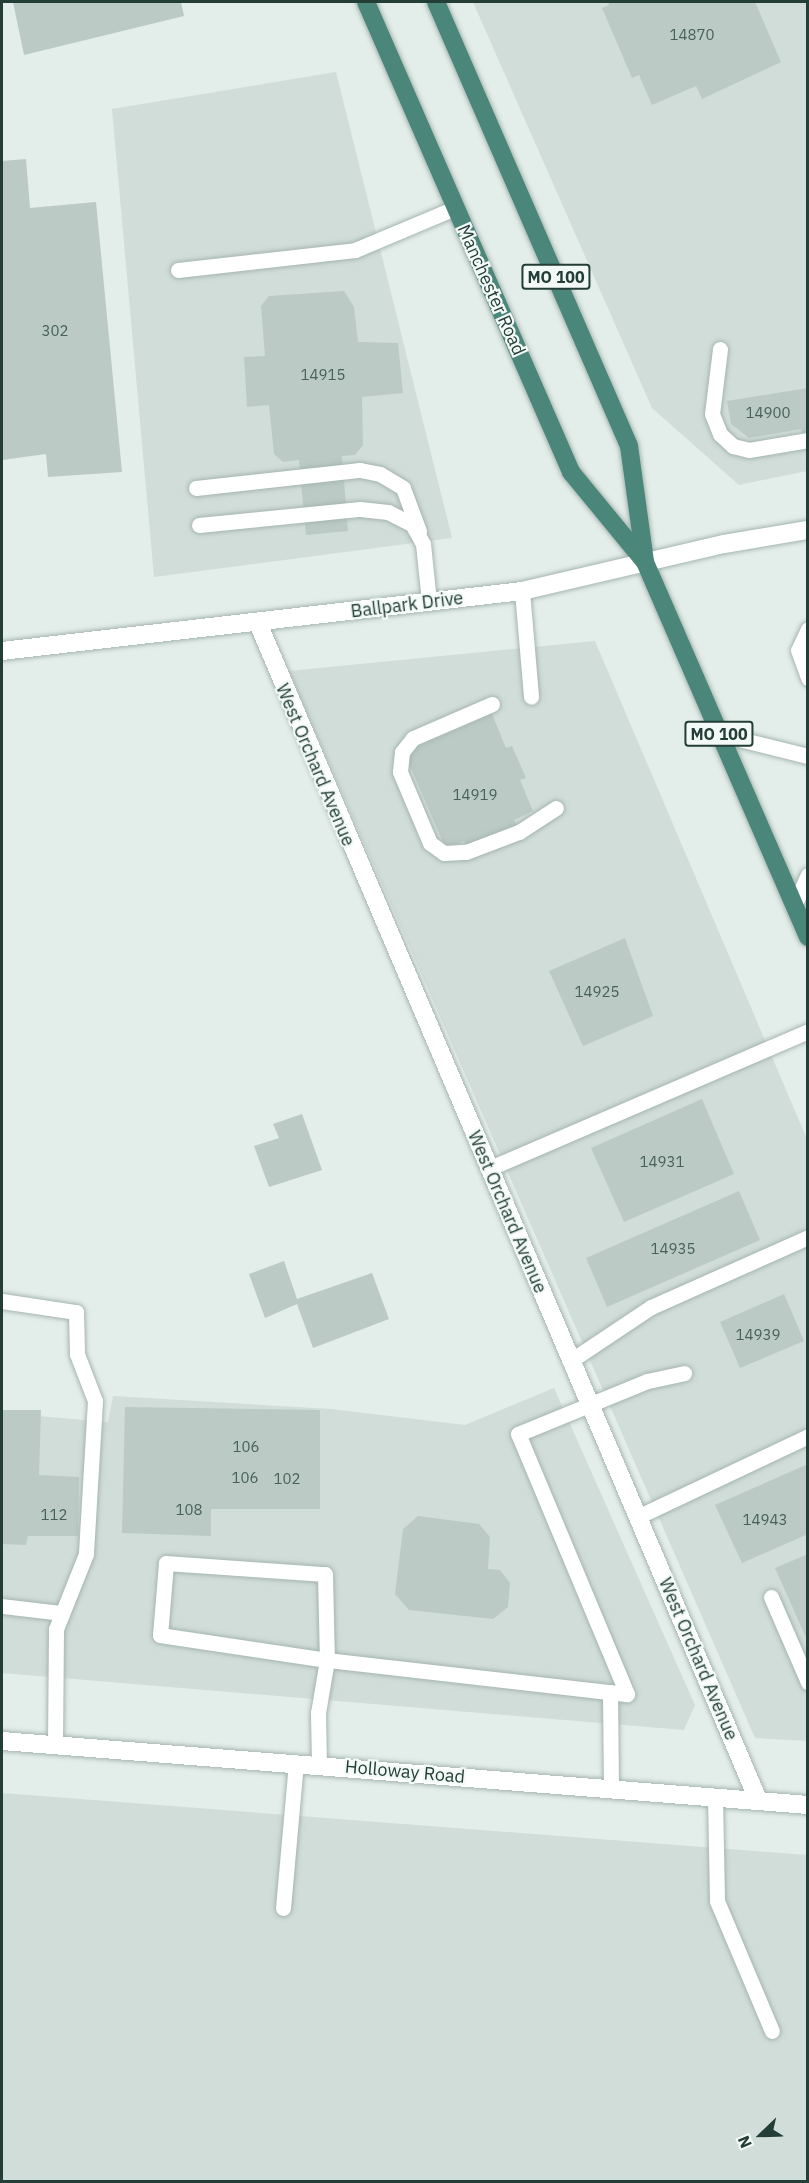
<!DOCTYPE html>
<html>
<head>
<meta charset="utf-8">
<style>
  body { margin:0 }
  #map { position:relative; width:809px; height:2183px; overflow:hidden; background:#e3ede9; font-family:"IBM Plex Sans",sans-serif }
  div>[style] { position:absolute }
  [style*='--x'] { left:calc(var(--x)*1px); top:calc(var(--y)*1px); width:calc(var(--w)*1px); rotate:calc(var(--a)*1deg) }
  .built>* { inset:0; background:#d1ddd8 }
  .building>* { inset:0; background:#bbcac5 }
  .roads { filter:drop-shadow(0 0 2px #a5b5b0) drop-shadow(0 0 2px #a5b5b0) }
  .service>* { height:15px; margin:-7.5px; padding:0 7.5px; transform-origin:7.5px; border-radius:7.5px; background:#fff }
  .minor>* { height:18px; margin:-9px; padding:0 9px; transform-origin:9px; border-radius:9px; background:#fff }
  .tertiary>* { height:18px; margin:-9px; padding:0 9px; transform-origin:9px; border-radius:9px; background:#fff }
  .trunk>* { height:18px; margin:-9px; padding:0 9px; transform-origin:9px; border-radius:9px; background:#4a867a }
  span { translate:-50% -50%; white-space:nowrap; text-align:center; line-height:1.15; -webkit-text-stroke:4.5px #f3f9f6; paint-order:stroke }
  .number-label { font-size:15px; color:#48615a }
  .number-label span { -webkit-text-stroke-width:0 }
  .shield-label span { padding:2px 4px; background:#f3f9f6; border:2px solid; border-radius:4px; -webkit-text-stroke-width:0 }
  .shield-label { font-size:16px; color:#223e37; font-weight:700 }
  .street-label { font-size:18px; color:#223e37 }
  .frame { position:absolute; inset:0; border:3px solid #223e37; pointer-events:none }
  .north { position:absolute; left:731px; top:2105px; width:60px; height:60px; -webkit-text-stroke:4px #f3f9f6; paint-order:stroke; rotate:247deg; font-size:16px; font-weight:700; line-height:24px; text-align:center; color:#223e37 }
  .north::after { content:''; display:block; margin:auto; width:21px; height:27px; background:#223e37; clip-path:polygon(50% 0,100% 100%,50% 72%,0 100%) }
</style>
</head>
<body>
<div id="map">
  <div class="built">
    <i style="clip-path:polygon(473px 2px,807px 2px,807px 471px,739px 485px,652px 408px)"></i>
    <i style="clip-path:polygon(336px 72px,452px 538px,154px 577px,112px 109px)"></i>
    <i style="clip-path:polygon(595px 641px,807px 1139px,807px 1741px,755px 1738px,289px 671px)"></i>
    <i style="clip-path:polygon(554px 1388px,695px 1705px,684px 1730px,2px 1673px,2px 1413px,108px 1422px,113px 1396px,331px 1409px,465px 1425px)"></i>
    <i style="clip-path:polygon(2px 1793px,807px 1855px,807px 2181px,2px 2181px)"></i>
  </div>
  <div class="building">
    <i style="clip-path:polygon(13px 2px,181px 2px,184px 16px,24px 55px)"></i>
    <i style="clip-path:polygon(608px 2px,755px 2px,781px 62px,702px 99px,696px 86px,652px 105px,639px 75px,632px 78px,602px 8px,609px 5px)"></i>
    <i style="clip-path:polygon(26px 159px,30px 208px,96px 202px,122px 472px,48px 477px,46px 454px,2px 460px,2px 161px)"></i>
    <i style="clip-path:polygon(344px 291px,354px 307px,358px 342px,398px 343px,403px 393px,362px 397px,363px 445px,355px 455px,342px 456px,348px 531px,306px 535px,299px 460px,283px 462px,274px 454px,269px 405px,247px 407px,244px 357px,265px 356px,261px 306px,269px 296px)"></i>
    <i style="clip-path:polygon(808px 388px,808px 433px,802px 434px,801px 429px,749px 438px,731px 424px,727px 401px)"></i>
    <i style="clip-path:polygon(492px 714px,506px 748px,512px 746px,526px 778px,520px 780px,533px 811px,514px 820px,517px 826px,466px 848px,464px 841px,446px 849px,404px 752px)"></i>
    <i style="clip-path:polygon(625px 938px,653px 1016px,583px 1046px,549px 971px)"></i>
    <i style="clip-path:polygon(702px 1099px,734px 1174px,624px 1222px,591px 1148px)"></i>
    <i style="clip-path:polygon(302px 1114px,322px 1170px,269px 1187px,254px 1146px,279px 1138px,273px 1124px)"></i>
    <i style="clip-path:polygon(739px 1191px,760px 1240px,607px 1307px,586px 1258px)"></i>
    <i style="clip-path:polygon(284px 1261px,297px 1299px,372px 1273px,389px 1319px,313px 1348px,297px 1304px,265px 1318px,249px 1274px)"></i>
    <i style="clip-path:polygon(784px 1294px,804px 1341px,740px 1368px,720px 1322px)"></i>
    <i style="clip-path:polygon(125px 1407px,320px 1410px,320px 1509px,211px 1509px,211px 1536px,122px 1533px)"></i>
    <i style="clip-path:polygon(2px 1410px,41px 1410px,39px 1475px,79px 1477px,78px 1536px,28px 1536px,26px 1545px,2px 1544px)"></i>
    <i style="clip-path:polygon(808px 1464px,808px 1534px,742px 1563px,715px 1505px)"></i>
    <i style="clip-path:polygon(418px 1516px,479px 1524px,490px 1537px,488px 1569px,500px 1570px,510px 1583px,508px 1607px,493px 1619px,409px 1610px,395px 1594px,403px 1529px)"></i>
    <i style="clip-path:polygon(808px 1554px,808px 1642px,775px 1568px)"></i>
  </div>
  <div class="roads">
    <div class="service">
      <i style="--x:178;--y:270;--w:178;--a:-6.4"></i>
      <i style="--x:355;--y:250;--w:108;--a:-22.8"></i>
      <i style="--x:720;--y:349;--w:65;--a:97"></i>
      <i style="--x:712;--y:414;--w:22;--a:68"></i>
      <i style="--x:720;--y:434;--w:18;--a:43"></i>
      <i style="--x:733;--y:446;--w:16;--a:14"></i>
      <i style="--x:749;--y:450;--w:60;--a:-9.6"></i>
      <i style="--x:196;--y:488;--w:165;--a:-6.3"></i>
      <i style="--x:360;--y:470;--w:20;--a:11"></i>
      <i style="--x:380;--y:474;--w:27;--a:31"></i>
      <i style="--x:403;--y:488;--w:46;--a:69.6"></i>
      <i style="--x:199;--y:525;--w:162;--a:-5.7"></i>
      <i style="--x:360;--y:509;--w:28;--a:6"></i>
      <i style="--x:388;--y:512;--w:27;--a:27"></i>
      <i style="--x:412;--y:524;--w:23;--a:61"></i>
      <i style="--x:423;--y:544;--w:57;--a:84"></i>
      <i style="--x:522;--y:591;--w:106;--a:85.1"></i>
      <i style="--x:808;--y:629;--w:23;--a:115"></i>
      <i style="--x:798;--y:650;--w:30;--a:70"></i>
      <i style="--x:492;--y:704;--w:86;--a:156.7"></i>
      <i style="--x:413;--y:738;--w:18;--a:128"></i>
      <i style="--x:402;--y:752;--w:20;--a:96"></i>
      <i style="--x:400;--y:772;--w:77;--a:67.1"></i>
      <i style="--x:430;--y:843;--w:17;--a:36"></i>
      <i style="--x:444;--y:853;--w:22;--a:-3"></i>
      <i style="--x:466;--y:852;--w:57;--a:-20.7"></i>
      <i style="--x:519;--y:832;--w:44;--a:-33"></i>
      <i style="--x:719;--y:734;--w:92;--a:13.9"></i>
      <i style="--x:794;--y:906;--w:34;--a:-66"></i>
      <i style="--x:488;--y:1169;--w:348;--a:-23.3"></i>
      <i style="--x:2;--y:1301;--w:75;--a:8.5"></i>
      <i style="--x:76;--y:1312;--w:42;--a:88.6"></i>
      <i style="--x:77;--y:1354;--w:50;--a:69"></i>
      <i style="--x:95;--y:1401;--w:153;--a:93.4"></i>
      <i style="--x:86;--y:1554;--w:81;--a:111.8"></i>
      <i style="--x:56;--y:1629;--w:116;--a:90.5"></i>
      <i style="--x:570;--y:1361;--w:97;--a:-33.7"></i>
      <i style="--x:651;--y:1307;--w:172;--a:-24"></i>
      <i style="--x:637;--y:1517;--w:189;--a:-25.3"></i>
      <i style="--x:166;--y:1563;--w:159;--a:4"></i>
      <i style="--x:325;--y:1574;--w:86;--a:88.7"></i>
      <i style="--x:327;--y:1660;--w:169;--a:-171.5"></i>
      <i style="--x:160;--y:1635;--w:72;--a:-85.2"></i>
      <i style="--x:771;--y:1597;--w:93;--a:66.5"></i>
      <i style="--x:2;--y:1606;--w:60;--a:6.7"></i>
      <i style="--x:610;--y:1692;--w:96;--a:89.4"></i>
      <i style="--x:319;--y:1765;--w:52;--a:-91.1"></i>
      <i style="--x:318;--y:1713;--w:54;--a:-80.4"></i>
      <i style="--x:327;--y:1660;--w:302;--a:6.5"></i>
      <i style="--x:627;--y:1694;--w:282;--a:-112.7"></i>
      <i style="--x:518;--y:1434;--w:139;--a:-22.3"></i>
      <i style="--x:647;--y:1381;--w:38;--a:-12"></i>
      <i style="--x:715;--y:1796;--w:105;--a:88.9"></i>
      <i style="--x:717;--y:1901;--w:141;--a:67.1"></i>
      <i style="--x:283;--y:1908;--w:146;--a:-84.9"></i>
    </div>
    <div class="minor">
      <i style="--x:258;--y:623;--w:1279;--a:66.98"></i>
      <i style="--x:2;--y:651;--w:523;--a:-6.58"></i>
      <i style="--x:522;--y:591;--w:207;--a:-13.1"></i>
      <i style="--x:724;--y:544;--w:85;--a:-9.5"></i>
    </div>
    <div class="tertiary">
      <i style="--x:2;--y:1741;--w:809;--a:4.54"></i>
    </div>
    <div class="trunk">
      <i style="--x:366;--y:2;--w:513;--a:66.43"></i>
      <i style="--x:571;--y:472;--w:115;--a:50.6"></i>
      <i style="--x:436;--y:2;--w:484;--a:66.5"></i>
      <i style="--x:629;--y:446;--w:117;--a:82.1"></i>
      <i style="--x:645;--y:562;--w:409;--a:66.5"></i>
    </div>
  </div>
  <div class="number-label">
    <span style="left:692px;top:35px">14870</span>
    <span style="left:55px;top:331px">302</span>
    <span style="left:323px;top:375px">14915</span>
    <span style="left:768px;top:413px">14900</span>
    <span style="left:475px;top:795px">14919</span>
    <span style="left:597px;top:992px">14925</span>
    <span style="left:662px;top:1162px">14931</span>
    <span style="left:673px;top:1249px">14935</span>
    <span style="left:758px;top:1335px">14939</span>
    <span style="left:246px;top:1447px">106</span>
    <span style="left:245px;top:1478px">106</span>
    <span style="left:287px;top:1479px">102</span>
    <span style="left:189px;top:1510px">108</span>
    <span style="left:54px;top:1515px">112</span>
    <span style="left:765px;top:1520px">14943</span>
  </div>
  <div class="shield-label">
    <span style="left:556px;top:277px">MO 100</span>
    <span style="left:719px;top:734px">MO 100</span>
  </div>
  <div class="street-label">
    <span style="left:491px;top:290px;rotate:66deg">Manchester Road</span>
    <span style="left:407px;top:605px;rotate:-7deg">Ballpark Drive</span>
    <span style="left:315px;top:765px;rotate:67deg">West Orchard Avenue</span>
    <span style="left:507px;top:1212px;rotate:67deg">West Orchard Avenue</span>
    <span style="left:698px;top:1659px;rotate:67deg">West Orchard Avenue</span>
    <span style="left:405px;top:1772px;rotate:5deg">Holloway Road</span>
  </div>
  <div class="frame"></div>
  <div class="north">N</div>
</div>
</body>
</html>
